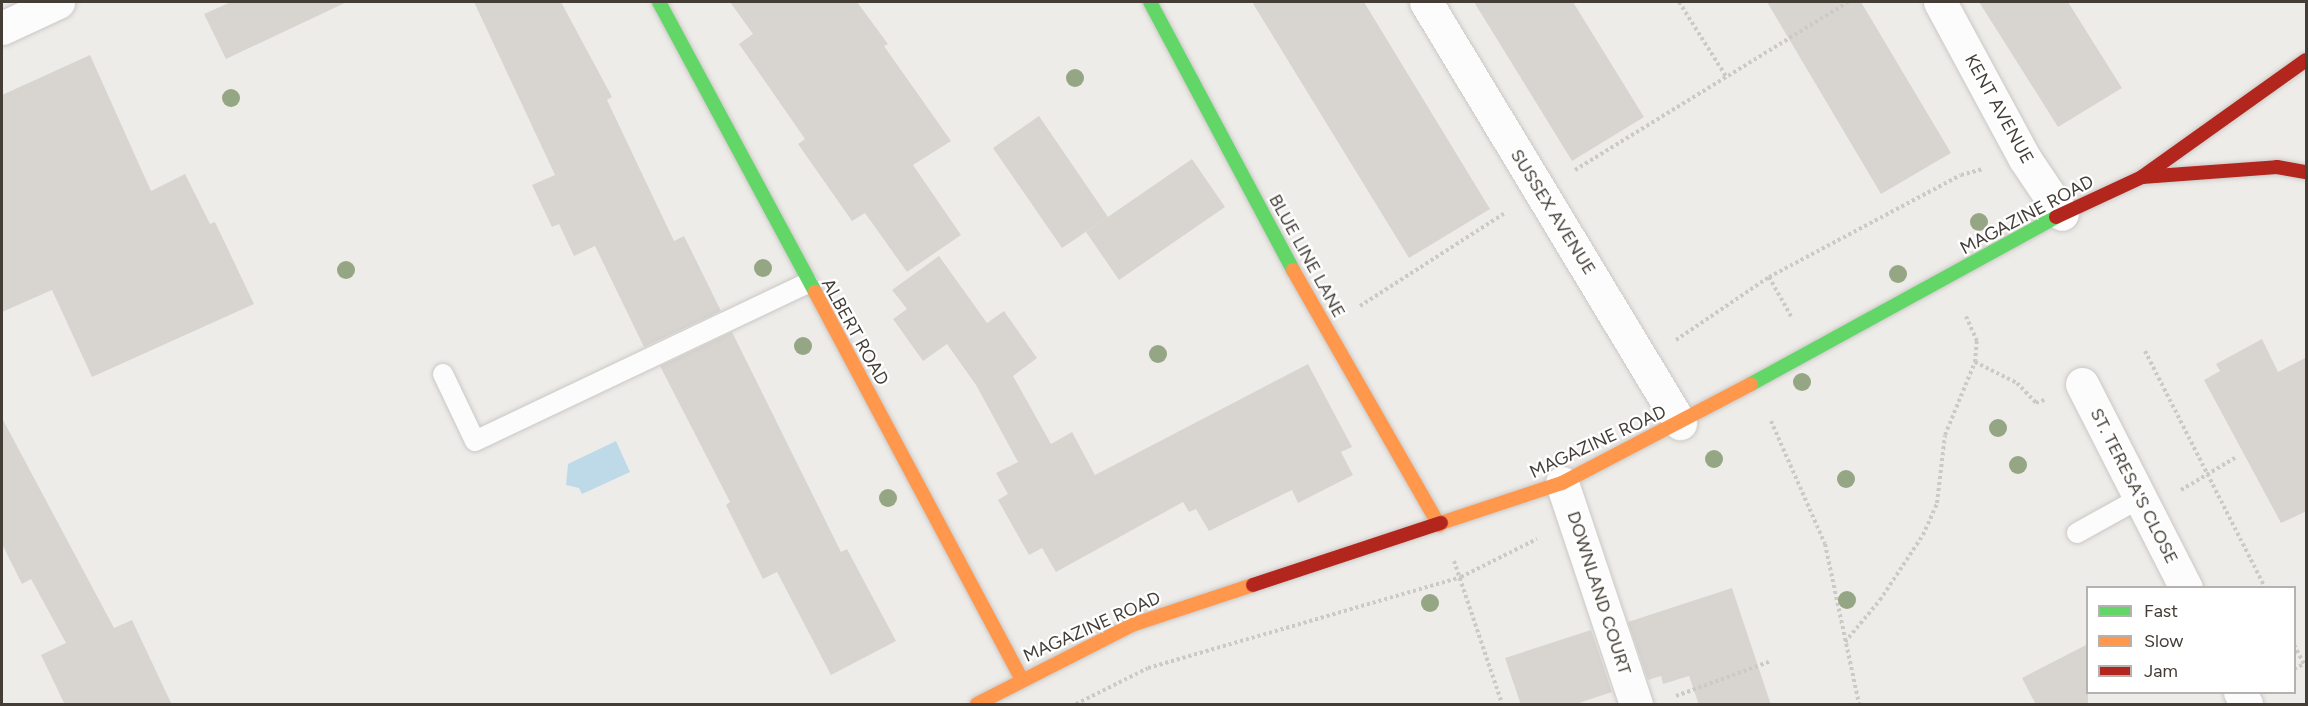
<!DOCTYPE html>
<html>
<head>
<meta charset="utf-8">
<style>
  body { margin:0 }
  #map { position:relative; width:2308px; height:706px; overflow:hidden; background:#eeece9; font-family:Figtree,sans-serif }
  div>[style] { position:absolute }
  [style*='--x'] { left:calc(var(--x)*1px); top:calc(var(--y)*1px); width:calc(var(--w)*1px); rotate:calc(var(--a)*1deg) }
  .water>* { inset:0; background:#bed9e7 }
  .building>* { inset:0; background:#d8d5d1 }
  .path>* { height:4px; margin-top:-2px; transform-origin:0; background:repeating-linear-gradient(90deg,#cccac7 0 3px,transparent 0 6px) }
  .roads { filter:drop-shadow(0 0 2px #cac8c5) drop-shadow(0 0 2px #cac8c5) }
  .lane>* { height:20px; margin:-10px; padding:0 10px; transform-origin:10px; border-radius:10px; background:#fcfcfc }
  .street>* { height:33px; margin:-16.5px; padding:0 16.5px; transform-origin:16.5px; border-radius:16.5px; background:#fcfcfc }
  .fast>* { height:14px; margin:-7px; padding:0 7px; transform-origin:7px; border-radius:7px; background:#63d668 }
  .slow>* { height:14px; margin:-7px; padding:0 7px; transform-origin:7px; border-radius:7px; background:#ff974d }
  .jam>* { height:14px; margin:-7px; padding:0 7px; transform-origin:7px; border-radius:7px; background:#b3261e }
  .trees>* { width:18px; height:18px; margin:-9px; border-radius:50%; background:#94a684 }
  span { translate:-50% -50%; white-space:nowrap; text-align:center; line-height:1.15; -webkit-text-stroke:4.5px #fff; paint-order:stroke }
  .street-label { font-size:18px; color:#433d36 }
  .frame { position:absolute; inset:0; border:3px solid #433d36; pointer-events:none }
  .legend { position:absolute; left:2086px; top:586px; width:210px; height:108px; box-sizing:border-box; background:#fff; border:2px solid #b4b1af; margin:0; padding:8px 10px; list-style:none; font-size:18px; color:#433d36 }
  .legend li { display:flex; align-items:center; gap:12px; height:30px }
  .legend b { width:30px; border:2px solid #b4b1af }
</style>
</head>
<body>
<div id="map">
  <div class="water">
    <i style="clip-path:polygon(616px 441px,630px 472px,582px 494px,579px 488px,566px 485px,568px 464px)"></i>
  </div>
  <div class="building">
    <i style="clip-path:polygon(231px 2px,347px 2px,226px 59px,204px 14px)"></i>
    <i style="clip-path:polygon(474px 2px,561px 2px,612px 97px,607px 100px,674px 241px,684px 236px,721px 311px,644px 347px,595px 246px,574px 256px,559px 224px,552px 227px,532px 185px,555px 175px)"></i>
    <i style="clip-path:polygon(730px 2px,857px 2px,888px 44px,884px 46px,951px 141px,913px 165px,961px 235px,907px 272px,865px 213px,852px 221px,798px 144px,805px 139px,739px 44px,753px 34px)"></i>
    <i style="clip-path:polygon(1252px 2px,1364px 2px,1490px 209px,1409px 258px)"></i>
    <i style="clip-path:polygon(1474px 2px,1573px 2px,1644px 117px,1572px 161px)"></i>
    <i style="clip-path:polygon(1767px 2px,1861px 2px,1951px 153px,1881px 194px)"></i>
    <i style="clip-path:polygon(1979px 2px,2068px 2px,2122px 88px,2058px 127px)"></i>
    <i style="clip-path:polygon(90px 55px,151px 191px,185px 174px,210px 224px,215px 222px,254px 304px,92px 377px,52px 290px,2px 312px,2px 95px)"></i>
    <i style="clip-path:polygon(1039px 116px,1108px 217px,1062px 248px,993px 148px)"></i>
    <i style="clip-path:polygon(1192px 159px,1225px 207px,1119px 280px,1086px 232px)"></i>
    <i style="clip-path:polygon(939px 256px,987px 323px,1004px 311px,1037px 358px,1013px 376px,1051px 444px,1072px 432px,1095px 475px,1308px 364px,1352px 447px,1341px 452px,1353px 475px,1298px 503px,1292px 490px,1209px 531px,1196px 509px,1189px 512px,1183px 502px,1056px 572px,1042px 548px,1029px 555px,998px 500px,1008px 494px,996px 473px,1018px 462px,976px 385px,947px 344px,923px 361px,893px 319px,907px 309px,892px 290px)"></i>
    <i style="clip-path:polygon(732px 332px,841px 552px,847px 549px,896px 641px,831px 675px,777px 572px,763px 579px,726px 505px,730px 502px,660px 366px)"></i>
    <i style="clip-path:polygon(2262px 339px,2278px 372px,2307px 357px,2307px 511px,2281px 523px,2204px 380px,2220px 371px,2216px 364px)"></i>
    <i style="clip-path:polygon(2px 418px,114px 628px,132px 620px,172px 705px,65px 705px,41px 655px,66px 643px,31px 579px,22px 584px,2px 544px)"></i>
    <i style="clip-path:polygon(1732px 588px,1771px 705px,1699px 705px,1689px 676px,1663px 684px,1661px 676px,1648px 680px,1628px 622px)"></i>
    <i style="clip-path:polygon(1591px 630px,1612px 692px,1573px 705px,1521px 705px,1505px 658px)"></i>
    <i style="clip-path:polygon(2088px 644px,2088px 705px,2036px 705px,2022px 678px)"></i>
  </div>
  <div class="path">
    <i style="--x:1679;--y:2;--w:90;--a:57.7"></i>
    <i style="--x:1575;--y:170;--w:321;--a:-31.6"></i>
    <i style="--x:1769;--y:277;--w:45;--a:60.6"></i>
    <i style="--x:1360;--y:306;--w:172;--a:-32.7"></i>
    <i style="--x:1676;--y:340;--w:112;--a:-34.1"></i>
    <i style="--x:1769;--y:277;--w:217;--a:-28"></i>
    <i style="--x:1961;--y:175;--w:23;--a:-15"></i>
    <i style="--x:2145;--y:351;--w:266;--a:63.1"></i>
    <i style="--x:1975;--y:362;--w:47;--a:26.6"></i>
    <i style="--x:2017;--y:383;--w:28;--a:46"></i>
    <i style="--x:2036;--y:403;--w:9;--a:-21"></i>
    <i style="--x:1771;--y:421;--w:134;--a:66.3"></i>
    <i style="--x:1825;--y:544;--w:164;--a:78"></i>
    <i style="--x:2181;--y:490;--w:63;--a:-30.7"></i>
    <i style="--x:1454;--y:561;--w:151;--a:71.4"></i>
    <i style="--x:1845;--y:642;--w:55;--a:-50.2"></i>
    <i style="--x:1880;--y:600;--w:78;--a:-56.5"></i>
    <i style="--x:1923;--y:535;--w:35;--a:-66"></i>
    <i style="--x:1937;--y:503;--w:68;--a:-83.3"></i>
    <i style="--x:1945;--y:435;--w:79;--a:-67.7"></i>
    <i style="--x:1975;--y:362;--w:21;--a:-85"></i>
    <i style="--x:1977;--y:341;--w:30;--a:-114"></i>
    <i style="--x:2294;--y:645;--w:21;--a:62"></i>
    <i style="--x:2294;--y:669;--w:11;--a:-27"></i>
    <i style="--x:1676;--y:696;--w:101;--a:-20.2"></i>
    <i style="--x:1076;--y:704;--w:80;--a:-26.6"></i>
    <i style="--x:1148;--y:668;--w:326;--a:-16.2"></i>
    <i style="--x:1461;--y:577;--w:85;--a:-26.6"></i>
  </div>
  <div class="roads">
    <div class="lane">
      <i style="--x:443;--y:374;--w:74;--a:64.5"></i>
      <i style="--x:475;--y:441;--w:368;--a:-25.4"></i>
      <i style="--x:2077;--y:533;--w:72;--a:-29.1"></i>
    </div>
    <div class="street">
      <i style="--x:1426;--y:2;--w:492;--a:58.9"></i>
      <i style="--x:1940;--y:2;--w:179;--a:61.6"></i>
      <i style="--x:2025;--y:159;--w:66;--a:56.1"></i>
      <i style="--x:2;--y:28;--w:62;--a:-24.9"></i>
      <i style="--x:2082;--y:384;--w:229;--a:63"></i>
      <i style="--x:1562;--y:483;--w:233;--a:71.5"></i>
      <i style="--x:2240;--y:692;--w:13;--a:63"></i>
    </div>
    <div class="fast">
      <i style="--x:659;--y:2;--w:329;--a:61.7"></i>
      <i style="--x:1150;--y:2;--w:304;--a:61.9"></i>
      <i style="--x:1751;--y:384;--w:348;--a:-28.7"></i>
    </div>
    <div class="slow">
      <i style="--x:1293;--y:270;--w:294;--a:60.2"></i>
      <i style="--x:815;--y:292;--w:439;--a:61.9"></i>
      <i style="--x:1441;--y:523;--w:127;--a:-18.3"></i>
      <i style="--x:1562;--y:483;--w:213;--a:-27.6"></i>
      <i style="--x:977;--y:704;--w:174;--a:-27"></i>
      <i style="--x:1132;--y:625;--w:127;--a:-18.3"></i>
    </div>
    <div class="jam">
      <i style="--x:2142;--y:177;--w:135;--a:-4.2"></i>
      <i style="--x:2277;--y:167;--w:29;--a:10"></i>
      <i style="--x:2056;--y:217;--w:95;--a:-24.9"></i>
      <i style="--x:2142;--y:177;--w:201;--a:-35.5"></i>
      <i style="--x:1253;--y:585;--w:198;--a:-18.3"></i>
    </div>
  </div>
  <div class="trees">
    <i style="left:1075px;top:78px"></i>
    <i style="left:231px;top:98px"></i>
    <i style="left:1979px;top:222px"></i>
    <i style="left:763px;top:268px"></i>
    <i style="left:346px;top:270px"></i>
    <i style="left:1898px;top:274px"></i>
    <i style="left:803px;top:346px"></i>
    <i style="left:1158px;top:354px"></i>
    <i style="left:1802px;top:382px"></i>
    <i style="left:1998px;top:428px"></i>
    <i style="left:1714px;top:459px"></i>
    <i style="left:2018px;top:465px"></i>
    <i style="left:1846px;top:479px"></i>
    <i style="left:888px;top:498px"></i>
    <i style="left:1847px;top:600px"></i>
    <i style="left:1430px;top:603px"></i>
  </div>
  <div class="street-label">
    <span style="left:1999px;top:109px;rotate:61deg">KENT AVENUE</span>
    <span style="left:1553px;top:212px;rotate:58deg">SUSSEX AVENUE</span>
    <span style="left:2027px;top:215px;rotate:-28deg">MAGAZINE ROAD</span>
    <span style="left:1307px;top:256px;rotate:61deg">BLUE LINE LANE</span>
    <span style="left:855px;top:332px;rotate:61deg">ALBERT ROAD</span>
    <span style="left:1598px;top:442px;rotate:-25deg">MAGAZINE ROAD</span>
    <span style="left:2134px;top:486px;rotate:63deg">ST. TERESA'S CLOSE</span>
    <span style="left:1599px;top:593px;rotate:72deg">DOWNLAND COURT</span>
    <span style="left:1092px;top:627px;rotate:-24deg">MAGAZINE ROAD</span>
  </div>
  <div class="frame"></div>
  <ul class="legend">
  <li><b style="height:8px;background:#63d668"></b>Fast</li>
  <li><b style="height:8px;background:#ff974d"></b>Slow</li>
  <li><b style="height:8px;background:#b3261e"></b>Jam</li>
  </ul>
</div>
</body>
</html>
